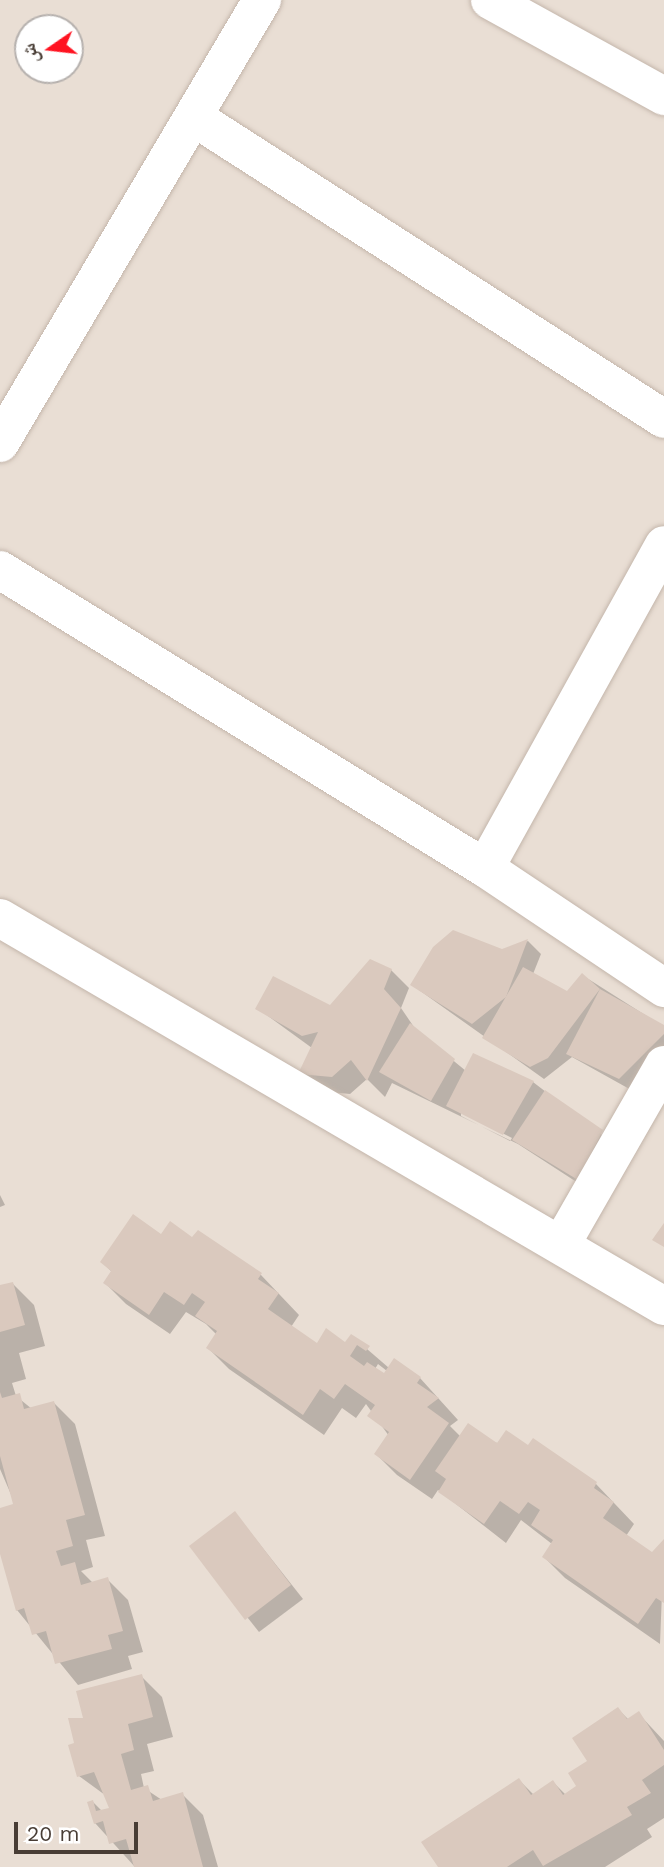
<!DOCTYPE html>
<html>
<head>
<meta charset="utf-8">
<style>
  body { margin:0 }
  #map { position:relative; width:664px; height:1867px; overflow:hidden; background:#f5ede7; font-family:"Work Sans","Noto Naskh Arabic",sans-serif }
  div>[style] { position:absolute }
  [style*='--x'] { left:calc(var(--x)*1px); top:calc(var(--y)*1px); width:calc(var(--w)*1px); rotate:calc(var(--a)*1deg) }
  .residential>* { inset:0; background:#e9ded4 }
  .shadow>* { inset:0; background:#0003 }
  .building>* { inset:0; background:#dac9be }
  .roads { filter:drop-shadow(0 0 2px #c4b6ab) drop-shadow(0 0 2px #c4b6ab) }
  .minor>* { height:38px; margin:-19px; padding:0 19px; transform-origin:19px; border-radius:19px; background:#fff }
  span { translate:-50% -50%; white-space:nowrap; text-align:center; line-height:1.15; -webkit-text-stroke:5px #fff; paint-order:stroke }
  .north { position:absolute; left:14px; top:14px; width:70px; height:70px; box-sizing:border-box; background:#fff; border:2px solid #b6b1ae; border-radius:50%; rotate:256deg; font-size:19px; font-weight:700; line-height:28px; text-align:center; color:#483d35 }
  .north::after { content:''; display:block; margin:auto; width:24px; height:32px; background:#ff1321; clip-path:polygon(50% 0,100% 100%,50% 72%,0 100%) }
  .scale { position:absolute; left:14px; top:1822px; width:124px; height:32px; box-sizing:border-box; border:4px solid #483d35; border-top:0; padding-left:9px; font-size:21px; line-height:24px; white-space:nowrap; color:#483d35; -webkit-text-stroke:5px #fff; paint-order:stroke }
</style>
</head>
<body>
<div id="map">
  <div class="residential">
    <i style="clip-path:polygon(evenodd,0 0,664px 0,664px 1867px,0 1867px,0 0,28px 28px,70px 28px,70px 70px,28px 70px,28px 28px)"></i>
  </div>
  <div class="shadow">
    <i style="clip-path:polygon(528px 941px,541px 954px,533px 974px,567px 993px,582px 975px,664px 1027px,664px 1060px,633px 1091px,572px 1057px,544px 1079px,412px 985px)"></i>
    <i style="clip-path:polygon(evenodd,391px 970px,409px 988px,401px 1008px,416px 1030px,466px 1071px,533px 1082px,615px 1145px,592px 1192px,518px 1144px,392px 1083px,385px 1097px,367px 1079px,350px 1094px,318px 1091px,301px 1073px,312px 1048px,257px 1008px,330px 1007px,391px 970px,461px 1112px,512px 1138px,510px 1141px,461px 1116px,461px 1112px)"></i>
    <i style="clip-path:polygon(0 1195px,5px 1205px,0 1207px)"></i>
    <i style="clip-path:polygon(evenodd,162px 1236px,193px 1239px,261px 1275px,299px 1315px,291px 1327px,317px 1345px,346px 1344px,352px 1336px,389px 1368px,420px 1378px,458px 1420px,450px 1426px,461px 1437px,528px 1448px,596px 1484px,634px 1524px,626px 1536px,653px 1554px,664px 1541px,660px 1644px,565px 1578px,544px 1557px,552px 1544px,521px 1520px,506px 1543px,438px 1490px,432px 1499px,397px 1475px,376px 1454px,389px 1436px,366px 1404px,356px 1418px,342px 1408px,324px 1435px,229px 1369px,208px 1348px,217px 1335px,206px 1324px,186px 1312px,170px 1334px,126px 1304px,105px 1283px,112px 1272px,102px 1262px,162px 1236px,378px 1364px,387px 1371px,384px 1375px,375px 1369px,378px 1364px)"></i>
    <i style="clip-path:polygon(13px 1284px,34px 1305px,45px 1346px,19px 1353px,26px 1379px,12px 1383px,16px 1396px,32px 1409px,54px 1403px,75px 1424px,105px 1536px,86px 1540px,93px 1567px,81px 1571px,93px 1583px,107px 1579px,128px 1600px,143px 1652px,128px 1656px,132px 1669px,78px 1685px,17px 1610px,0 1547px,0 1510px,16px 1506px,0 1469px,0 1287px)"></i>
    <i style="clip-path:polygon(235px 1513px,303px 1599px,259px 1632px,191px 1546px)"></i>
    <i style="clip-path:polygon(141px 1676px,162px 1697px,173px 1737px,147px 1744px,154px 1771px,141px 1774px,144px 1788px,162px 1800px,182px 1794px,203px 1815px,218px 1867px,135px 1867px,95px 1823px,93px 1802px,102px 1811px,111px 1809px,105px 1795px,79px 1776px,77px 1745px,85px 1720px)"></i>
    <i style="clip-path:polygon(618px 1709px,629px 1720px,638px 1713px,664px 1741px,664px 1818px,647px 1829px,652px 1837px,605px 1867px,440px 1867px,519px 1780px,534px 1795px,553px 1782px,566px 1795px,578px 1786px)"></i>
  </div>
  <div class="building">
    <i style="clip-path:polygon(453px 930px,502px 949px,528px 939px,506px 997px,472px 1024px,410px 985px,433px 947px)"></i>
    <i style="clip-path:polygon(370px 959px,392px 969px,384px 989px,401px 1008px,367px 1081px,351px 1060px,332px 1077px,298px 1074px,318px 1032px,302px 1036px,255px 1009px,273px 976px,330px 1005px)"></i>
    <i style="clip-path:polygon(523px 967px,567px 991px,582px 973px,600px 989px,548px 1058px,530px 1067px,482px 1038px)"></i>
    <i style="clip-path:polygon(600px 989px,664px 1025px,664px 1034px,619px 1079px,566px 1054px)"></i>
    <i style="clip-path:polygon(410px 1023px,455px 1059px,431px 1101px,379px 1072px)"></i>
    <i style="clip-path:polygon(473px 1053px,534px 1081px,503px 1135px,446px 1106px)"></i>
    <i style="clip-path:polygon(545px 1090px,603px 1130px,578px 1180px,512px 1140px)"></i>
    <i style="clip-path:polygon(133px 1214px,161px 1234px,170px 1221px,192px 1237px,198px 1230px,262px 1273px,258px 1279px,279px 1293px,268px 1309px,317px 1343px,326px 1328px,345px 1342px,351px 1334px,370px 1346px,366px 1351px,357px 1345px,350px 1356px,364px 1366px,367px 1362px,384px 1373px,394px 1358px,421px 1377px,417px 1383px,439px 1398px,427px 1407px,449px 1423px,410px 1480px,374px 1454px,389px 1432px,367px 1416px,375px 1405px,345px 1384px,334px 1399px,320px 1389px,303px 1415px,206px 1348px,217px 1331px,195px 1316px,205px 1302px,192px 1293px,184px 1305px,164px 1292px,149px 1315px,103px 1283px,111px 1271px,100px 1262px)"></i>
    <i style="clip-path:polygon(664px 1223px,664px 1247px,652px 1240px)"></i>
    <i style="clip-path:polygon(13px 1282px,25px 1325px,0 1332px,0 1285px)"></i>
    <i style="clip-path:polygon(0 1392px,2px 1398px,20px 1393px,24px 1409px,54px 1401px,85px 1515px,66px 1520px,73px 1546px,56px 1551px,61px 1566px,75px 1562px,81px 1585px,108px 1577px,123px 1631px,108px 1635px,112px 1649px,55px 1664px,46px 1631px,32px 1635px,24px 1608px,16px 1611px,0 1554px,0 1508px,13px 1504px,0 1456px)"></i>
    <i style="clip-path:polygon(468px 1423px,497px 1443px,506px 1430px,528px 1445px,533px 1438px,597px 1482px,594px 1488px,614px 1502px,603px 1518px,652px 1552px,664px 1539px,664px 1603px,656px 1598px,638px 1624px,542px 1557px,553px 1540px,531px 1525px,540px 1510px,528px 1502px,519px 1514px,500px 1501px,484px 1524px,438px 1492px,446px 1479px,435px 1471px)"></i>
    <i style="clip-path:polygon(235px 1511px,291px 1585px,245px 1620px,189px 1546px)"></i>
    <i style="clip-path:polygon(142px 1674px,153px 1717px,128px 1724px,134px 1750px,121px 1754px,131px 1790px,148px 1785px,153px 1801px,183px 1792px,203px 1867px,134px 1867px,126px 1839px,109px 1844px,103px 1821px,94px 1824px,87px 1802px,93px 1800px,96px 1811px,109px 1808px,94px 1772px,77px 1777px,68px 1745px,74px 1743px,68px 1718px,83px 1718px,76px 1691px)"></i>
    <i style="clip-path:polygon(618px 1707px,627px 1719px,639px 1711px,664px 1750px,664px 1765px,642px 1780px,651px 1793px,627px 1807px,632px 1815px,543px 1866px,533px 1850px,507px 1867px,438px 1867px,421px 1842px,519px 1778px,531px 1795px,553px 1780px,563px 1795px,576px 1786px,568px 1773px,587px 1761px,572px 1738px)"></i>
  </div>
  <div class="roads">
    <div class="minor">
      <i style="--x:490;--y:0;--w:199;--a:28.9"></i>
      <i style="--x:195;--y:118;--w:557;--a:32.69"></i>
      <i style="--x:0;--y:443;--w:515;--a:-59.4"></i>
      <i style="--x:0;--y:570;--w:569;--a:31.57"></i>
      <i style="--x:485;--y:868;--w:216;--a:33.8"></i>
      <i style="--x:485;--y:868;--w:369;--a:-61"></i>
      <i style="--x:0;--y:918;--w:769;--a:30.3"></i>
      <i style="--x:562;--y:1243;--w:205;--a:-60.2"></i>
    </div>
  </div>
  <div class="north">ش</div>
  <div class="scale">20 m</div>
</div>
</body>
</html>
